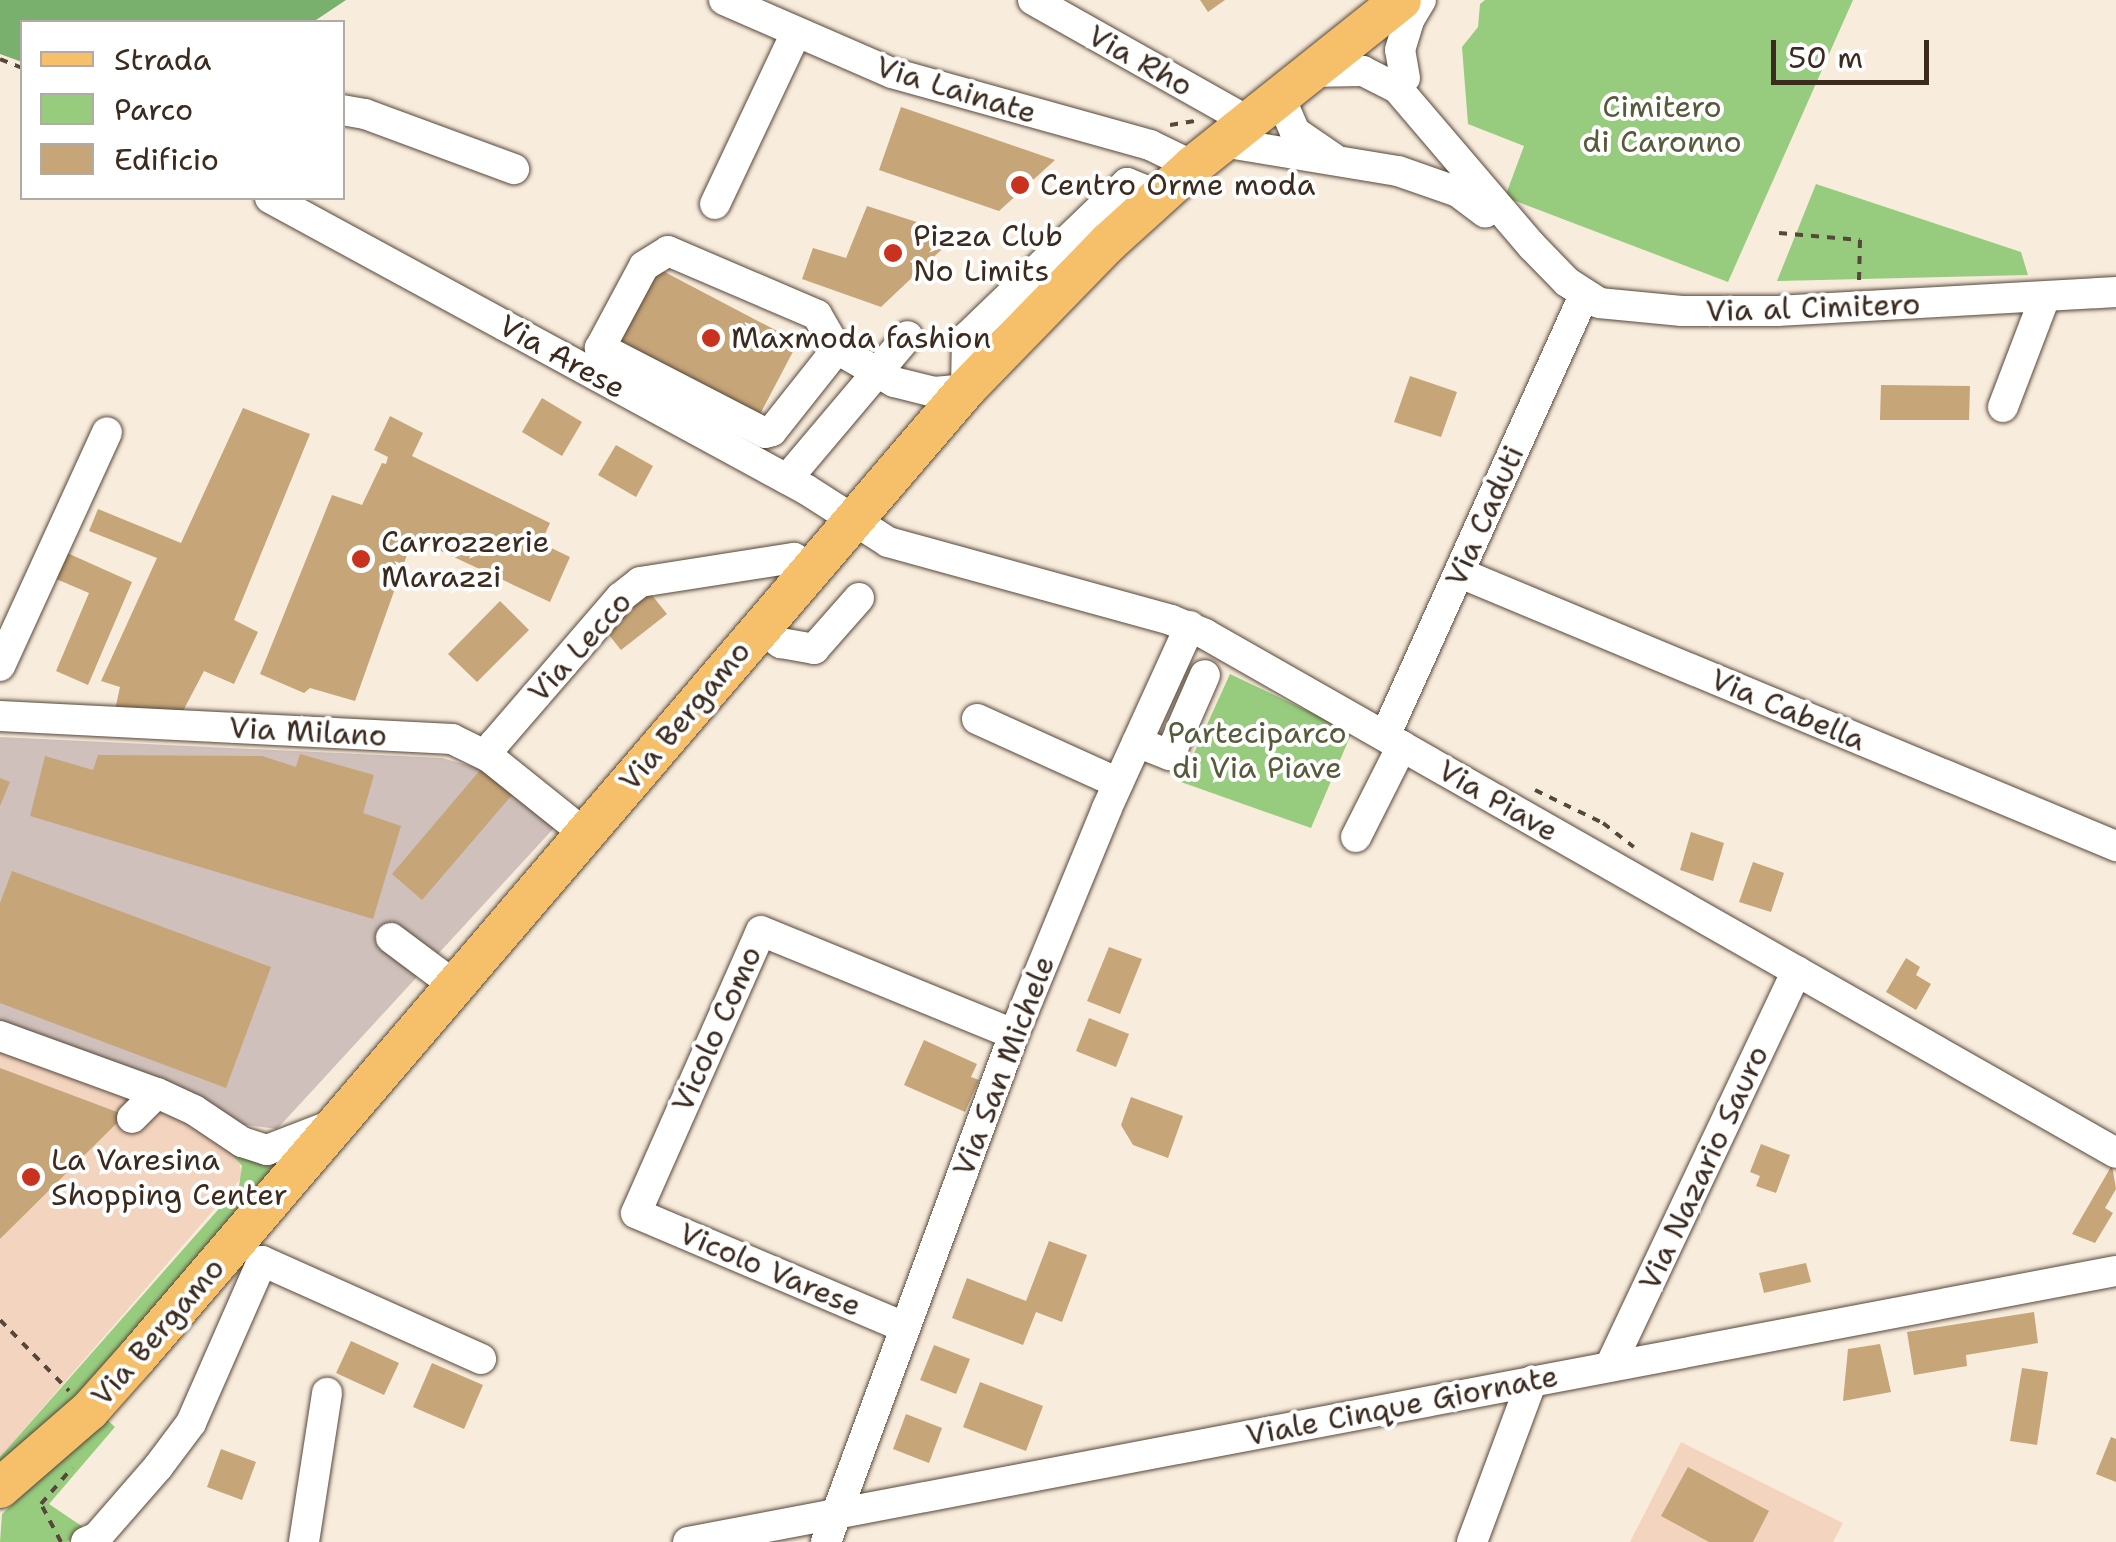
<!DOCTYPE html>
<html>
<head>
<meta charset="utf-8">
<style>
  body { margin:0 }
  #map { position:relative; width:2116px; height:1542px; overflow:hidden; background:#f8ecdc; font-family:"Shantell Sans",sans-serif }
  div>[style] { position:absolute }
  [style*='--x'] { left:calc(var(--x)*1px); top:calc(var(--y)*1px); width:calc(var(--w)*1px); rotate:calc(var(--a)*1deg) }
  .built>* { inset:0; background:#f3d4bf }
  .industrial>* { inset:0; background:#cfc0bb }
  .green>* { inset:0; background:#97cc7e }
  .forest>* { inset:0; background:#79b06d }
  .building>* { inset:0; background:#c6a578 }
  .path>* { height:4px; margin-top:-2px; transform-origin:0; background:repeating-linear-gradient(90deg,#57473a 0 8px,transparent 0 16px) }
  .roads { filter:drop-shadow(0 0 2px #57473a) drop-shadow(0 0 2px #57473a) }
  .minor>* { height:30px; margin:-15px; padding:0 15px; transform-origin:15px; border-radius:15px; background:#fff }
  .major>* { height:40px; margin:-20px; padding:0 20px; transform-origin:20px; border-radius:20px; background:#f6c06b }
  .dots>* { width:28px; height:28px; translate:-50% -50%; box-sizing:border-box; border:5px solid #fff; border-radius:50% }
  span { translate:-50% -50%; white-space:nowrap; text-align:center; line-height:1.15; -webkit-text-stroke:8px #fff; paint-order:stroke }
  .street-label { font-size:30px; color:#3b2a1e }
  .park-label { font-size:30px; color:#575b3b }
  .poi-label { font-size:30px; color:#3b2a1e }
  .left { translate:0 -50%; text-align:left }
  .legend { position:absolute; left:20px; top:20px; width:325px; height:180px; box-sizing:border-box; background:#fff; border:2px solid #b1aaa5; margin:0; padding:12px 18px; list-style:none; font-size:30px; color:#3b2a1e }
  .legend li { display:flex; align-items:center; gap:20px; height:50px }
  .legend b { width:50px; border:2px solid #b1aaa5 }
  .scale { position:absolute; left:1771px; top:40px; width:158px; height:45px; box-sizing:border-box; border:5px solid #3b2a1e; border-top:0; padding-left:12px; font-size:30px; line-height:35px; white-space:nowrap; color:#3b2a1e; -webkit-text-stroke:8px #fff; paint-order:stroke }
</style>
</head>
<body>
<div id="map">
  <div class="built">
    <i style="clip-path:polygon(0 1031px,204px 1102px,219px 1140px,238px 1158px,243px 1176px,0 1457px)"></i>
    <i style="clip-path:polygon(1681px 1442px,1843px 1523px,1833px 1542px,1630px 1542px)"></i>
  </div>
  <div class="industrial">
    <i style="clip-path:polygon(0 737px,442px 758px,481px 769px,554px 828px,277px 1129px,232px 1123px,0 1031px)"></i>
  </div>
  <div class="green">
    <i style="clip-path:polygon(1485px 0,1853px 0,1728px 282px,1505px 197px,1524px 146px,1468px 124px,1462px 47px,1478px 27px,1480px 4px)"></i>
    <i style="clip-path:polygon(1816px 184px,2021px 252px,2028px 275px,1777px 281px)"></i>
    <i style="clip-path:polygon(1230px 674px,1352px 732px,1311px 828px,1181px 782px)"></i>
    <i style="clip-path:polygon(219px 1139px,299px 1149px,129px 1351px,0 1468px,0 1457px,239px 1186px,242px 1166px)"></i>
    <i style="clip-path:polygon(105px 1418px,115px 1427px,49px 1504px,89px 1531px,66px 1542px,0 1542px,2px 1514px)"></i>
  </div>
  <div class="forest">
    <i style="clip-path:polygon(0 0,346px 0,313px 22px,22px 22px,22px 62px,0 54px)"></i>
  </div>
  <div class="building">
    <i style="clip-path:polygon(1200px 0,1225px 0,1208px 12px)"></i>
    <i style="clip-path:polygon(901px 107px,1055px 160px,999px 211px,879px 170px)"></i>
    <i style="clip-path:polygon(867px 206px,957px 235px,881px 307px,802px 279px,813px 248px,846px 258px)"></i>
    <i style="clip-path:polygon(659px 269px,798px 342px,757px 420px,618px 347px)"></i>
    <i style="clip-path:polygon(1410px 376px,1457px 392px,1441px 437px,1394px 422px)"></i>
    <i style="clip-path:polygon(1881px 385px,1970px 386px,1969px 420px,1880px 420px)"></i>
    <i style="clip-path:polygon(542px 398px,582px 422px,562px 456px,522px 432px)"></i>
    <i style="clip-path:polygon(243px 408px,310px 434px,234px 620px,258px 632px,234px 684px,204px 671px,183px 711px,115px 710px,120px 687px,101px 681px,157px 558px,89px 531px,98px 509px,181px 543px)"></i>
    <i style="clip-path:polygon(390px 416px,423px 433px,412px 456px,550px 523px,541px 543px,570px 557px,550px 602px,413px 538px,355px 701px,310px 688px,304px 693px,260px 674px,332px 495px,362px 505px,382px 463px,386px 464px,388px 457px,374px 450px)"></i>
    <i style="clip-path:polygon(616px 445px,653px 466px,636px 497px,598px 475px)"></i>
    <i style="clip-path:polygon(65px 552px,132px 582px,88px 685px,56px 671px,89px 593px,54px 578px)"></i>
    <i style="clip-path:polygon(647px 589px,667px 614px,621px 650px,605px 630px)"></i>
    <i style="clip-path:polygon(500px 601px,529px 630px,477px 682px,448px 654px)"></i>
    <i style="clip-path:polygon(300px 754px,374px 775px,363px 813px,401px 826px,373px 919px,30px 816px,45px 756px,93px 770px,98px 755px,262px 756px,296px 767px)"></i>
    <i style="clip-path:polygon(481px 769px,512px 795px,422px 900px,392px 874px)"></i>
    <i style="clip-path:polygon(0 778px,10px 782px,0 806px)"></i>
    <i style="clip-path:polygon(1691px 832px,1724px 843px,1713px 881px,1680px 870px)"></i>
    <i style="clip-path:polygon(1753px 862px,1784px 873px,1771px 912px,1739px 902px)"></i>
    <i style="clip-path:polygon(12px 871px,271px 967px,226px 1088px,0 1003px,0 903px)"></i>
    <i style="clip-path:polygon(1109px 947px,1142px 959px,1120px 1014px,1087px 1001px)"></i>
    <i style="clip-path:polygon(1906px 958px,1920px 967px,1916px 975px,1931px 984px,1916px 1010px,1886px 992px)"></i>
    <i style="clip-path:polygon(1089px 1018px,1129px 1034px,1116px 1067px,1076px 1051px)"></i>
    <i style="clip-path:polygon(924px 1040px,977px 1064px,971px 1077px,979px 1080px,965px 1112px,904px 1085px)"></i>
    <i style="clip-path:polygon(0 1068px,125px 1115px,0 1239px)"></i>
    <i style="clip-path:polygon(1131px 1097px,1183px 1116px,1168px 1158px,1133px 1145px,1121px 1125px)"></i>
    <i style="clip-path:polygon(1761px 1144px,1790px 1155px,1776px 1193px,1756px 1186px,1760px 1176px,1750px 1172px)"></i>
    <i style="clip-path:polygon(2112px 1165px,2116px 1189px,2105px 1208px,2113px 1213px,2095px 1243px,2072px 1234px)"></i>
    <i style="clip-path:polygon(1049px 1241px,1087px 1255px,1062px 1322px,1036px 1312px,1023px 1345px,952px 1318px,967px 1278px,1026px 1301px)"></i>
    <i style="clip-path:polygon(1806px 1263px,1811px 1282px,1764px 1293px,1759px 1273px)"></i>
    <i style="clip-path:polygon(2034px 1312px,2038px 1343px,1966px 1355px,1967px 1366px,1914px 1375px,1907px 1332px)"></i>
    <i style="clip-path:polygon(351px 1341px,399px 1363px,384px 1395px,336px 1373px)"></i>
    <i style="clip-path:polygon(1880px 1344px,1891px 1392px,1843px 1401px,1848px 1349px)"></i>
    <i style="clip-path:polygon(934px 1345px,970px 1359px,956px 1394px,920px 1380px)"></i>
    <i style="clip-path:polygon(432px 1363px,483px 1385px,464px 1429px,413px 1407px)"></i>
    <i style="clip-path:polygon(2022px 1368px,2048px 1372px,2037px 1445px,2010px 1441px)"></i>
    <i style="clip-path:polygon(980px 1382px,1043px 1406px,1026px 1451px,963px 1427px)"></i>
    <i style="clip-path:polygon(906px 1414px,942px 1428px,929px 1463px,893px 1449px)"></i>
    <i style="clip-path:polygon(2111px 1437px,2116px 1439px,2116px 1482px,2096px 1474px)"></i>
    <i style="clip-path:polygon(221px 1449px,256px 1462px,242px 1500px,207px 1487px)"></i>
    <i style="clip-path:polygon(1688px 1467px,1769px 1511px,1753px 1542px,1709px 1542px,1661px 1516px)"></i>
  </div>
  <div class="path">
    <i style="--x:0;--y:59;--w:24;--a:22"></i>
    <i style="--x:1170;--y:125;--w:25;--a:-9"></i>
    <i style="--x:1779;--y:233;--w:81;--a:4.9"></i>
    <i style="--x:1860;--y:240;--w:42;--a:91.4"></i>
    <i style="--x:1535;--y:790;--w:76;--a:25.9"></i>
    <i style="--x:1603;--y:823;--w:39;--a:38"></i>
    <i style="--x:0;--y:1320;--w:99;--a:45.8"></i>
    <i style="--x:61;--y:1542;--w:43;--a:-117.8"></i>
    <i style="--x:41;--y:1504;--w:48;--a:-49.3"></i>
  </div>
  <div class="roads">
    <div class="minor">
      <i style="--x:724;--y:0;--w:183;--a:23.5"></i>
      <i style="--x:892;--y:73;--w:268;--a:15.6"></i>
      <i style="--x:1150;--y:145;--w:48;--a:26"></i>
      <i style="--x:1033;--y:0;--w:247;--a:29.4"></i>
      <i style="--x:1306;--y:72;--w:57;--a:-1"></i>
      <i style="--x:1363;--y:71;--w:38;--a:27"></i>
      <i style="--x:1397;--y:88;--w:208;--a:49.5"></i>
      <i style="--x:1532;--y:246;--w:50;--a:45.8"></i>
      <i style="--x:1567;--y:282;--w:38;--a:33"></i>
      <i style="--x:1599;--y:303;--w:83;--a:5.5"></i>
      <i style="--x:1682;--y:311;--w:95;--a:0"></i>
      <i style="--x:1777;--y:311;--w:340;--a:-3.2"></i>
      <i style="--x:1405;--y:78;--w:28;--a:-100"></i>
      <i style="--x:1400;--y:50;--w:31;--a:-73"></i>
      <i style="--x:1409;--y:20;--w:23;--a:-59"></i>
      <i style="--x:1279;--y:95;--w:40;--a:66.6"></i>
      <i style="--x:1295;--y:132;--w:46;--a:34.4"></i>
      <i style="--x:342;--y:110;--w:23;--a:10"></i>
      <i style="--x:365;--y:114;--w:159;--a:20.3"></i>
      <i style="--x:1222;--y:142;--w:178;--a:9.4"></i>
      <i style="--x:1398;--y:171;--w:64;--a:19.3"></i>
      <i style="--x:1458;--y:192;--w:34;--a:37"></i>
      <i style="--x:270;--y:198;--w:611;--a:28.54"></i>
      <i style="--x:807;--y:490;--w:96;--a:32.7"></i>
      <i style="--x:888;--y:542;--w:294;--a:15.4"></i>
      <i style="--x:1171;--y:620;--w:37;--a:22"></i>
      <i style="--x:1205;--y:634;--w:1048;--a:29.67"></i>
      <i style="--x:715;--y:204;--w:189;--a:-64.7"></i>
      <i style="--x:837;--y:349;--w:105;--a:128.4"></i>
      <i style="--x:772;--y:431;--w:7;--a:164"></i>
      <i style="--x:765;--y:433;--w:186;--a:-152.7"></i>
      <i style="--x:600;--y:348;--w:93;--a:-61.8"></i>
      <i style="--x:644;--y:266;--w:28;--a:-32"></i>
      <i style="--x:668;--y:251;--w:162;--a:23.2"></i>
      <i style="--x:817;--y:315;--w:39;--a:60"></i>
      <i style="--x:837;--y:349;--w:66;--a:30.1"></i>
      <i style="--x:894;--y:382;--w:41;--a:14"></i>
      <i style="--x:934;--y:392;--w:32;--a:-5"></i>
      <i style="--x:966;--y:389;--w:52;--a:-88.9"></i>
      <i style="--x:967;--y:337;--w:222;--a:-43.9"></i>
      <i style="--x:1127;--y:183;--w:35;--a:22"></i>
      <i style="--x:2003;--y:407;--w:118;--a:-69.1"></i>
      <i style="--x:787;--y:479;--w:187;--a:-49.8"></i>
      <i style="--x:1460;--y:573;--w:711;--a:22.6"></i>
      <i style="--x:760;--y:628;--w:26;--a:36"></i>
      <i style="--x:781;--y:643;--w:34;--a:10"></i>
      <i style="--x:814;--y:649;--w:68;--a:-48.6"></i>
      <i style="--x:0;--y:666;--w:257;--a:-65.4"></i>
      <i style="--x:0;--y:716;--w:453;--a:2.9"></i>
      <i style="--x:452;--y:739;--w:41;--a:25.9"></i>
      <i style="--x:489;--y:757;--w:123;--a:38.7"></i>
      <i style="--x:977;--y:719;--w:155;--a:24.4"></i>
      <i style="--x:1385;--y:736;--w:483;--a:-65.7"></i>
      <i style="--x:1137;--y:742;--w:35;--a:22"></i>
      <i style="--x:1170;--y:755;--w:87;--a:-66.4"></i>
      <i style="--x:489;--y:757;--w:14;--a:-69"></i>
      <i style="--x:494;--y:744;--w:194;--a:-49.2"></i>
      <i style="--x:621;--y:597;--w:24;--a:-38"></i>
      <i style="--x:640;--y:582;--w:156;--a:-8.9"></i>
      <i style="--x:794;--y:558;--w:19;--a:32"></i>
      <i style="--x:1356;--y:837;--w:102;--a:-63.2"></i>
      <i style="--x:391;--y:938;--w:79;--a:36.7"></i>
      <i style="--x:0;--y:1036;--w:167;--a:20"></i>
      <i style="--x:132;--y:1118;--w:35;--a:-45"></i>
      <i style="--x:157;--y:1093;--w:41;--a:24.7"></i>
      <i style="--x:194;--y:1110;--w:58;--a:33.7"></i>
      <i style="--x:242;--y:1142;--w:26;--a:18"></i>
      <i style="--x:267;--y:1150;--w:66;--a:-21.2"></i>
      <i style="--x:904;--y:1327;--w:291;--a:-157"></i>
      <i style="--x:636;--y:1213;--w:308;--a:-66.1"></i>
      <i style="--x:761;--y:931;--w:273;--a:22.2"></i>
      <i style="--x:1610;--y:1366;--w:437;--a:-64.7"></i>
      <i style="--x:86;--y:1542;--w:12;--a:-24"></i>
      <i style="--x:97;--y:1537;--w:93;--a:-48.9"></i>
      <i style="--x:158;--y:1467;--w:55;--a:-53.1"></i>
      <i style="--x:191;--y:1423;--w:177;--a:-66.3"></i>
      <i style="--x:262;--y:1261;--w:240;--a:24.1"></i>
      <i style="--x:304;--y:1542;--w:151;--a:-81.2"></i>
      <i style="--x:688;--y:1542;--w:1453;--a:-10.75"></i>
      <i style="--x:826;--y:1542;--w:542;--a:-69.69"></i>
      <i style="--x:1014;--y:1034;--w:244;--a:-67.6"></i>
      <i style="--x:1107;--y:808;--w:200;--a:-65.5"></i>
      <i style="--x:1472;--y:1542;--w:172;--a:-69.6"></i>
    </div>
    <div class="major">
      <i style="--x:0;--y:1488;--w:118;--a:-40.9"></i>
      <i style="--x:89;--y:1411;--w:72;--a:-48.4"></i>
      <i style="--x:137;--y:1357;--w:1274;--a:-49.42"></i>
      <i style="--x:966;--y:389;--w:204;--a:-45.8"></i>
      <i style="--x:1108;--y:243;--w:115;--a:-42.2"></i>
      <i style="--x:1193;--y:166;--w:266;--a:-38.6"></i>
    </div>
  </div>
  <div class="dots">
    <i style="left:1020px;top:185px;background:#c8321e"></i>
    <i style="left:893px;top:253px;background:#c8321e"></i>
    <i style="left:711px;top:338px;background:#c8321e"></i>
    <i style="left:361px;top:559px;background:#c8321e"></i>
    <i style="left:31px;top:1177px;background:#c8321e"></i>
  </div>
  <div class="street-label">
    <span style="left:1140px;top:61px;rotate:29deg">Via Rho</span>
    <span style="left:956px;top:90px;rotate:17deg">Via Lainate</span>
    <span style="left:1813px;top:308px;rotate:-2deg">Via al Cimitero</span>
    <span style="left:562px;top:357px;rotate:29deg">Via Arese</span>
    <span style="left:1485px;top:516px;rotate:-66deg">Via Caduti</span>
    <span style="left:580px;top:647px;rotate:-48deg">Via Lecco</span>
    <span style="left:1788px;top:710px;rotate:23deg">Via Cabella</span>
    <span style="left:685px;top:716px;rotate:-50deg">Via Bergamo</span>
    <span style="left:308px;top:732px;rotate:3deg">Via Milano</span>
    <span style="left:1498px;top:801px;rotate:30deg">Via Piave</span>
    <span style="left:717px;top:1029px;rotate:-66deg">Vicolo Como</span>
    <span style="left:1004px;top:1066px;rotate:-69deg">Via San Michele</span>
    <span style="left:1704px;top:1168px;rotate:-65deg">Via Nazario Sauro</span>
    <span style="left:770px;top:1270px;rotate:23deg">Vicolo Varese</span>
    <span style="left:158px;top:1332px;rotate:-49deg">Via Bergamo</span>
    <span style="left:1402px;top:1406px;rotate:-11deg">Viale Cinque Giornate</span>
  </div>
  <div class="park-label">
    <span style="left:1662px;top:124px">Cimitero<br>di Caronno</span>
    <span style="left:1257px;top:750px">Parteciparco<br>di Via Piave</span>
  </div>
  <div class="poi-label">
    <span class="left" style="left:1040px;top:185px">Centro Orme moda</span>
    <span class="left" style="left:913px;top:253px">Pizza Club<br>No Limits</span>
    <span class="left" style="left:731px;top:338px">Maxmoda fashion</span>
    <span class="left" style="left:381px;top:559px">Carrozzerie<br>Marazzi</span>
    <span class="left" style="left:51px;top:1177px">La Varesina<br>Shopping Center</span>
  </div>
  <ul class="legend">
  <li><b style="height:12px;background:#f6c06b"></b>Strada</li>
  <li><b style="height:28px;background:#97cc7e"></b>Parco</li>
  <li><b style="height:28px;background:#c6a578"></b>Edificio</li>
  </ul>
  <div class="scale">50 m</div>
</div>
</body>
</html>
